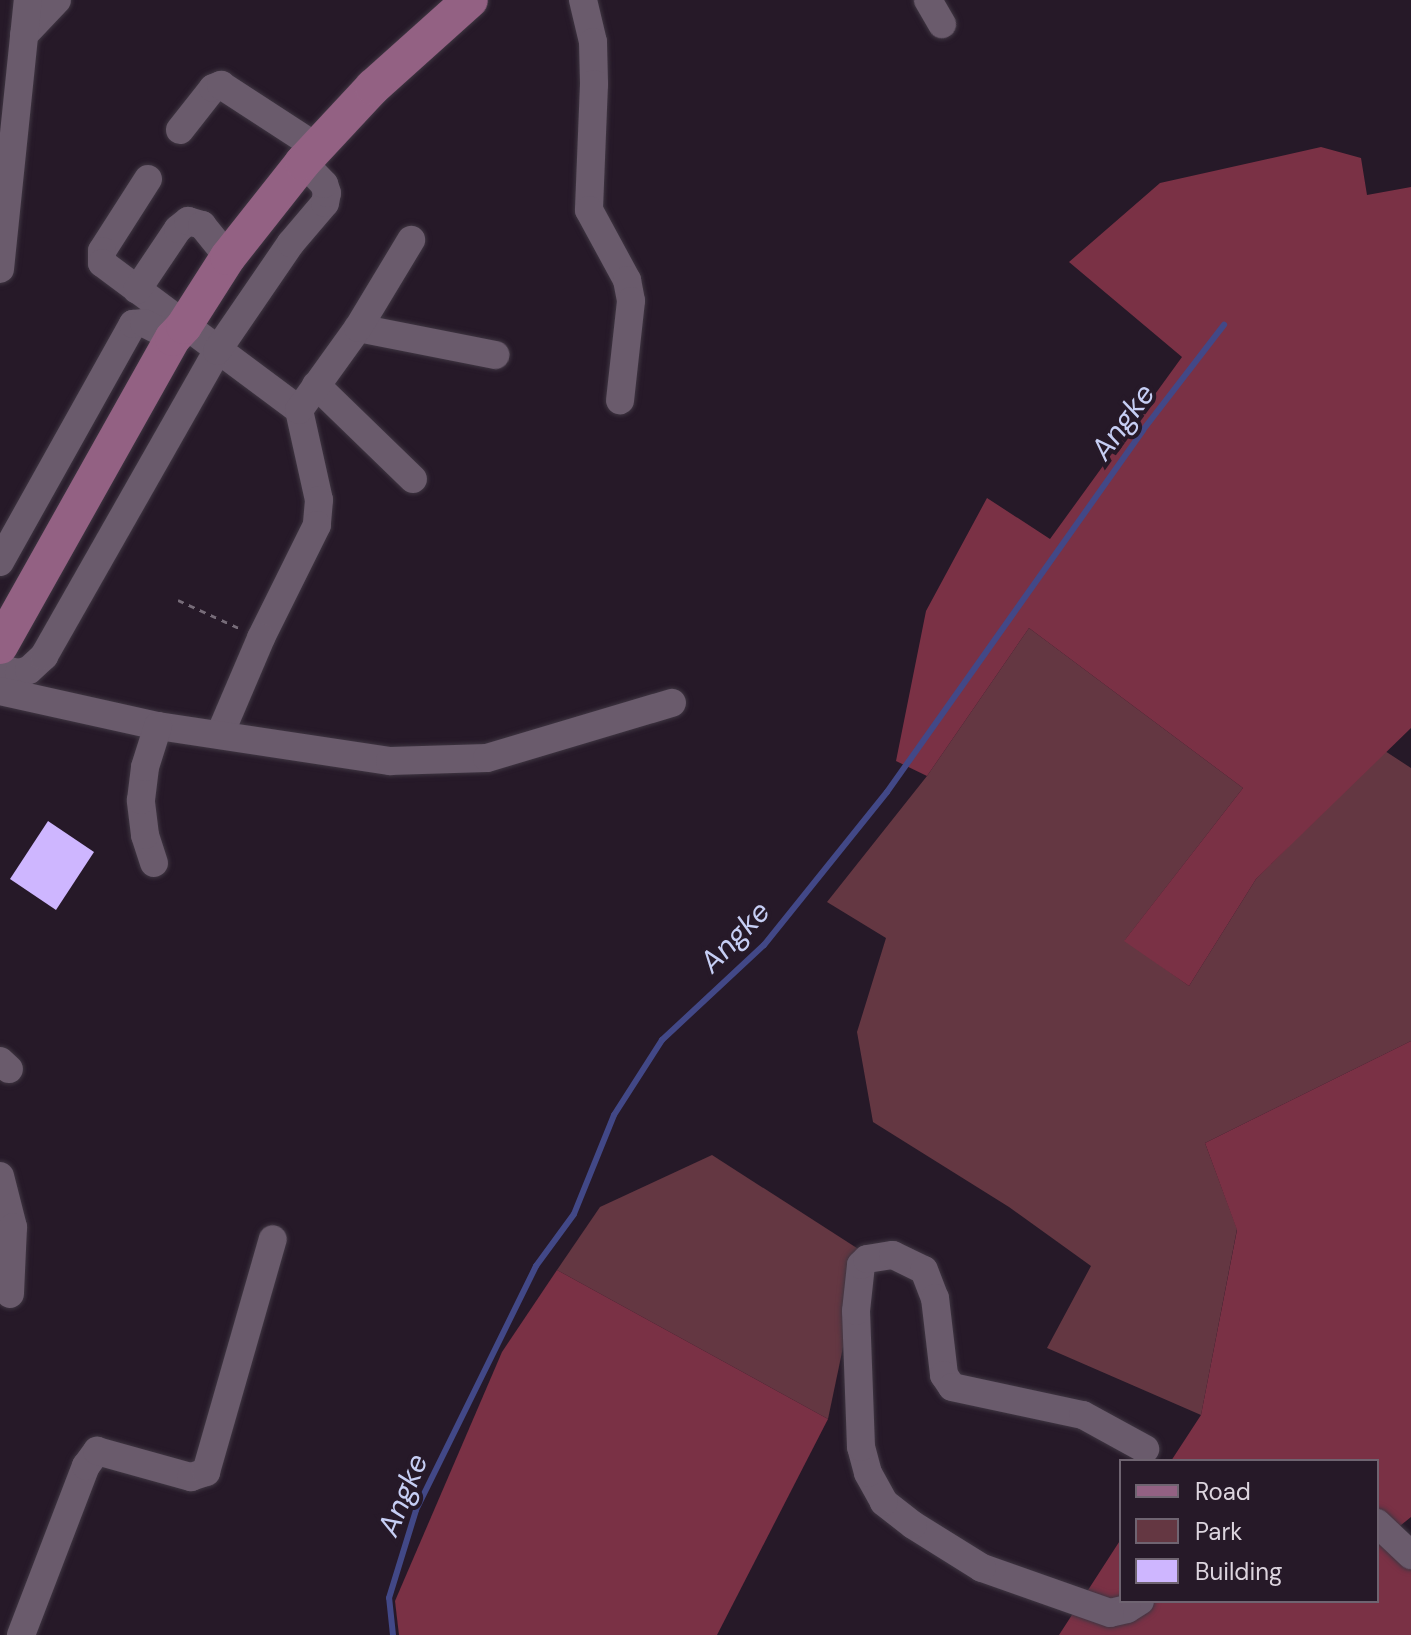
<!DOCTYPE html>
<html>
<head>
<meta charset="utf-8">
<style>
  body { margin:0 }
  #map { position:relative; width:1411px; height:1635px; overflow:hidden; background:#261928; font-family:"DM Sans",sans-serif }
  div>[style] { position:absolute }
  [style*='--x'] { left:calc(var(--x)*1px); top:calc(var(--y)*1px); width:calc(var(--w)*1px); rotate:calc(var(--a)*1deg) }
  .green>* { inset:0; background:#643742 }
  .forest>* { inset:0; background:#7a3145 }
  .stream>* { height:6px; margin:-3px; padding:0 3px; transform-origin:3px; border-radius:3px; background:#424887 }
  .building>* { inset:0; background:#ceb6ff }
  .path>* { height:3px; margin-top:-1.5px; transform-origin:0; background:repeating-linear-gradient(90deg,#776c79 0 6px,transparent 0 12px) }
  .roads { filter:drop-shadow(0 0 2px #3f3642) drop-shadow(0 0 2px #3f3642) }
  .minor>* { height:28px; margin:-14px; padding:0 14px; transform-origin:14px; border-radius:14px; background:#6a5b6c }
  .major>* { height:36px; margin:-18px; padding:0 18px; transform-origin:18px; border-radius:18px; background:#936183 }
  span { translate:-50% -50%; white-space:nowrap; text-align:center; line-height:1.15; -webkit-text-stroke:8px #261928; paint-order:stroke }
  .water-label { font-size:30px; color:#c6cef4; font-style:italic }
  .legend { position:absolute; left:1119px; top:1459px; width:260px; height:144px; box-sizing:border-box; background:#261928; border:2px solid #6f6471; margin:0; padding:10px 14px; list-style:none; font-size:24px; color:#dcd4de }
  .legend li { display:flex; align-items:center; gap:16px; height:40px }
  .legend b { width:40px; border:2px solid #6f6471 }
</style>
</head>
<body>
<div id="map">
  <div class="green">
    <i style="clip-path:polygon(1029px 628px,1243px 788px,1125px 940px,1189px 986px,1256px 879px,1385px 751px,1411px 768px,1411px 1041px,1205px 1143px,1237px 1229px,1201px 1415px,1047px 1348px,1091px 1266px,1009px 1207px,873px 1122px,857px 1032px,886px 938px,827px 902px,927px 776px)"></i>
    <i style="clip-path:polygon(712px 1155px,863px 1252px,828px 1419px,557px 1270px,600px 1207px)"></i>
  </div>
  <div class="forest">
    <i style="clip-path:polygon(1321px 147px,1361px 158px,1367px 195px,1411px 187px,1411px 728px,1256px 879px,1189px 986px,1124px 941px,1243px 788px,1029px 628px,927px 776px,896px 761px,926px 611px,987px 498px,1050px 539px,1182px 357px,1069px 262px,1160px 183px)"></i>
    <i style="clip-path:polygon(1411px 1041px,1411px 1517px,1390px 1534px,1411px 1566px,1411px 1635px,1059px 1635px,1121px 1539px,1121px 1601px,1377px 1601px,1377px 1461px,1171px 1461px,1201px 1415px,1237px 1230px,1205px 1143px)"></i>
    <i style="clip-path:polygon(557px 1270px,828px 1419px,717px 1635px,399px 1635px,395px 1601px,502px 1352px)"></i>
  </div>
  <div class="stream">
    <i style="--x:393;--y:1635;--w:37;--a:-96"></i>
    <i style="--x:389;--y:1598;--w:92;--a:-72.9"></i>
    <i style="--x:416;--y:1510;--w:272;--a:-63.8"></i>
    <i style="--x:536;--y:1266;--w:64;--a:-53.8"></i>
    <i style="--x:574;--y:1214;--w:107;--a:-68"></i>
    <i style="--x:614;--y:1115;--w:89;--a:-57.4"></i>
    <i style="--x:662;--y:1040;--w:139;--a:-43"></i>
    <i style="--x:764;--y:945;--w:196;--a:-51.2"></i>
    <i style="--x:887;--y:792;--w:443;--a:-54.7"></i>
    <i style="--x:1143;--y:430;--w:133;--a:-52.4"></i>
  </div>
  <div class="building">
    <i style="clip-path:polygon(48px 821px,94px 852px,56px 910px,10px 879px)"></i>
  </div>
  <div class="path">
    <i style="--x:178;--y:600;--w:67;--a:24.7"></i>
  </div>
  <div class="roads">
    <div class="minor">
      <i style="--x:583;--y:0;--w:43;--a:76.6"></i>
      <i style="--x:593;--y:42;--w:42;--a:88.6"></i>
      <i style="--x:594;--y:84;--w:126;--a:92.3"></i>
      <i style="--x:589;--y:210;--w:80;--a:61.5"></i>
      <i style="--x:627;--y:280;--w:21;--a:79"></i>
      <i style="--x:631;--y:301;--w:100;--a:96.3"></i>
      <i style="--x:928;--y:0;--w:28;--a:60"></i>
      <i style="--x:24;--y:35;--w:48;--a:-46.7"></i>
      <i style="--x:180;--y:130;--w:53;--a:-51.8"></i>
      <i style="--x:213;--y:88;--w:9;--a:-21"></i>
      <i style="--x:221;--y:85;--w:116;--a:33"></i>
      <i style="--x:148;--y:179;--w:85;--a:122.6"></i>
      <i style="--x:102;--y:251;--w:12;--a:90"></i>
      <i style="--x:102;--y:263;--w:246;--a:36.7"></i>
      <i style="--x:299;--y:410;--w:92;--a:77.5"></i>
      <i style="--x:319;--y:500;--w:25;--a:95"></i>
      <i style="--x:317;--y:525;--w:126;--a:116.4"></i>
      <i style="--x:261;--y:638;--w:104;--a:113.1"></i>
      <i style="--x:0;--y:269;--w:270;--a:-84.1"></i>
      <i style="--x:137;--y:290;--w:73;--a:-56.1"></i>
      <i style="--x:178;--y:229;--w:13;--a:-39"></i>
      <i style="--x:188;--y:221;--w:15;--a:16"></i>
      <i style="--x:202;--y:225;--w:41;--a:50.9"></i>
      <i style="--x:358;--y:328;--w:140;--a:11.1"></i>
      <i style="--x:316;--y:385;--w:135;--a:44.1"></i>
      <i style="--x:299;--y:410;--w:101;--a:-54.3"></i>
      <i style="--x:358;--y:328;--w:103;--a:-58.9"></i>
      <i style="--x:0;--y:562;--w:273;--a:-60.8"></i>
      <i style="--x:133;--y:324;--w:11;--a:-5"></i>
      <i style="--x:144;--y:323;--w:33;--a:27"></i>
      <i style="--x:0;--y:669;--w:19;--a:12"></i>
      <i style="--x:19;--y:673;--w:10;--a:-17"></i>
      <i style="--x:29;--y:670;--w:21;--a:-43"></i>
      <i style="--x:44;--y:656;--w:351;--a:-60.4"></i>
      <i style="--x:217;--y:351;--w:131;--a:-55.6"></i>
      <i style="--x:291;--y:243;--w:52;--a:-49.6"></i>
      <i style="--x:325;--y:203;--w:10;--a:-79"></i>
      <i style="--x:327;--y:193;--w:9;--a:-108"></i>
      <i style="--x:324;--y:184;--w:30;--a:-134"></i>
      <i style="--x:0;--y:691;--w:162;--a:12.5"></i>
      <i style="--x:158;--y:726;--w:235;--a:8.6"></i>
      <i style="--x:390;--y:761;--w:97;--a:-1.8"></i>
      <i style="--x:487;--y:758;--w:193;--a:-16.6"></i>
      <i style="--x:154;--y:863;--w:29;--a:-108"></i>
      <i style="--x:145;--y:835;--w:35;--a:-97"></i>
      <i style="--x:141;--y:800;--w:33;--a:-83"></i>
      <i style="--x:145;--y:767;--w:43;--a:-72.4"></i>
      <i style="--x:0;--y:1061;--w:12;--a:42"></i>
      <i style="--x:0;--y:1176;--w:53;--a:75.7"></i>
      <i style="--x:13;--y:1227;--w:67;--a:92.6"></i>
      <i style="--x:1377;--y:1523;--w:47;--a:43.3"></i>
      <i style="--x:1140;--y:1601;--w:15;--a:148"></i>
      <i style="--x:1127;--y:1609;--w:17;--a:167"></i>
      <i style="--x:1110;--y:1613;--w:136;--a:-160.6"></i>
      <i style="--x:982;--y:1568;--w:81;--a:-148.1"></i>
      <i style="--x:913;--y:1525;--w:37;--a:-142"></i>
      <i style="--x:884;--y:1502;--w:33;--a:-119"></i>
      <i style="--x:868;--y:1473;--w:27;--a:-105"></i>
      <i style="--x:861;--y:1447;--w:136;--a:-92.1"></i>
      <i style="--x:856;--y:1311;--w:46;--a:-83.8"></i>
      <i style="--x:861;--y:1265;--w:8;--a:-45"></i>
      <i style="--x:867;--y:1259;--w:26;--a:-9"></i>
      <i style="--x:893;--y:1255;--w:34;--a:26"></i>
      <i style="--x:924;--y:1270;--w:30;--a:69"></i>
      <i style="--x:935;--y:1298;--w:78;--a:83.3"></i>
      <i style="--x:944;--y:1375;--w:14;--a:56"></i>
      <i style="--x:952;--y:1387;--w:134;--a:12.1"></i>
      <i style="--x:1083;--y:1415;--w:71;--a:28.7"></i>
      <i style="--x:21;--y:1635;--w:181;--a:-69"></i>
      <i style="--x:86;--y:1466;--w:19;--a:-54"></i>
      <i style="--x:97;--y:1451;--w:98;--a:15.5"></i>
      <i style="--x:191;--y:1477;--w:16;--a:-18"></i>
      <i style="--x:206;--y:1472;--w:242;--a:-74"></i>
    </div>
    <div class="major">
      <i style="--x:0;--y:646;--w:353;--a:-60.7"></i>
      <i style="--x:173;--y:338;--w:16;--a:-47"></i>
      <i style="--x:184;--y:326;--w:82;--a:-57.5"></i>
      <i style="--x:228;--y:257;--w:121;--a:-51.7"></i>
      <i style="--x:303;--y:162;--w:103;--a:-47"></i>
      <i style="--x:373;--y:87;--w:130;--a:-41.9"></i>
    </div>
  </div>
  <div class="water-label">
    <span style="left:1123px;top:422px;rotate:-54deg">Angke</span>
    <span style="left:735px;top:937px;rotate:-46deg">Angke</span>
    <span style="left:403px;top:1495px;rotate:-68deg">Angke</span>
  </div>
  <ul class="legend">
  <li><b style="height:10px;background:#936183"></b>Road</li>
  <li><b style="height:22px;background:#643742"></b>Park</li>
  <li><b style="height:22px;background:#ceb6ff"></b>Building</li>
  </ul>
</div>
</body>
</html>
